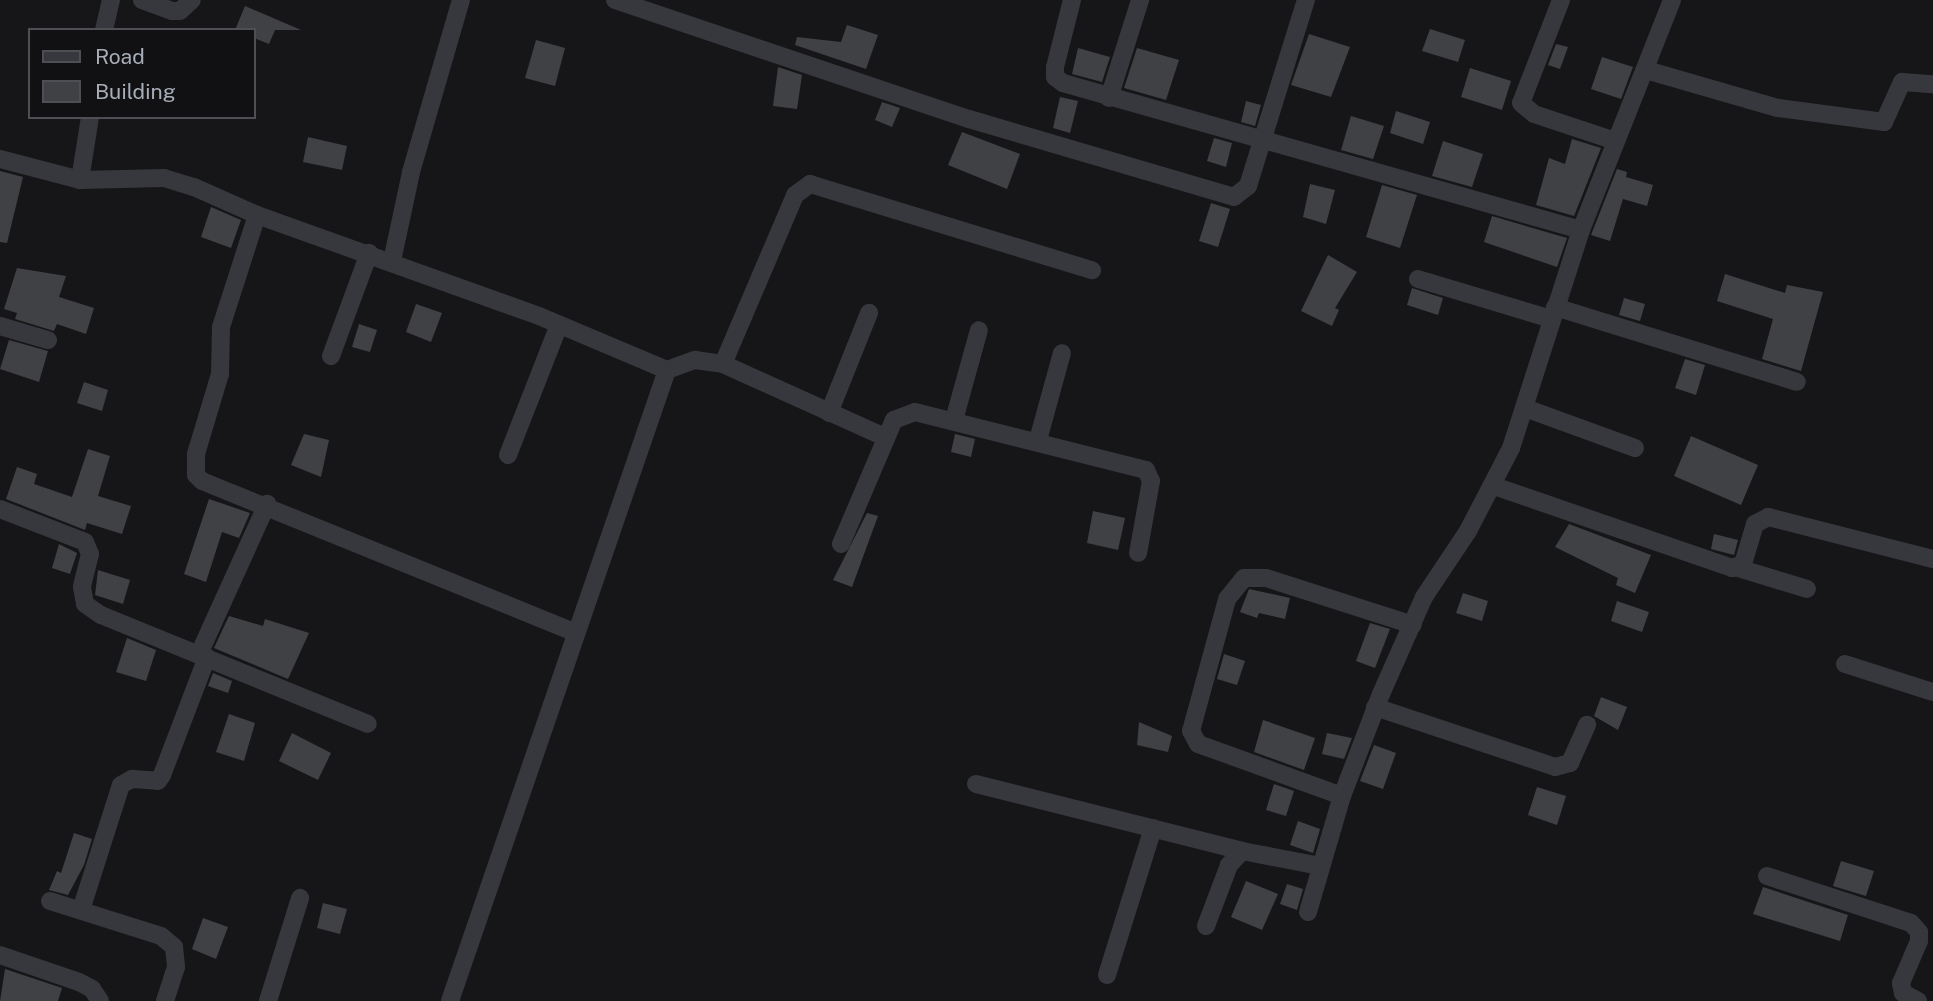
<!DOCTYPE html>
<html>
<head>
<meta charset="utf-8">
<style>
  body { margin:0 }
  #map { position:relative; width:1933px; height:1001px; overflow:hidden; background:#161618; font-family:"Public Sans",sans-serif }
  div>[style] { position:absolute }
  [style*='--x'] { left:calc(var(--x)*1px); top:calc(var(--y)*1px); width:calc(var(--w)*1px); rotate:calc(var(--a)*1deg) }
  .building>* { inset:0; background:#404145 }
  .minor>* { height:18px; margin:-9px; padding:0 9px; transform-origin:9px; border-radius:9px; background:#37383d }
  span { translate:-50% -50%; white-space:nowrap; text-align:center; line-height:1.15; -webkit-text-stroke:6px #111113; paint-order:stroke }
  .legend { position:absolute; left:28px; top:28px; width:228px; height:91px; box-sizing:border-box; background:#111113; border:2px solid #4d4f55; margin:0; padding:9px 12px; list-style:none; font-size:21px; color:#a8adb8 }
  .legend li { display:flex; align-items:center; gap:14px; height:35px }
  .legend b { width:35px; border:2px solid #4d4f55 }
</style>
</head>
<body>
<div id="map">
  <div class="building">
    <i style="clip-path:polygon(245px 6px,301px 30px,275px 30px,269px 44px,254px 38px,254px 30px,235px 30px)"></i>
    <i style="clip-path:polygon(847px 25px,878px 35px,866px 69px,795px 45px,797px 37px,841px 42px)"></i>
    <i style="clip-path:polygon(1430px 29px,1465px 40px,1458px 62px,1422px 51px)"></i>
    <i style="clip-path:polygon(1309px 34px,1350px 47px,1331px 97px,1291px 85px)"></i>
    <i style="clip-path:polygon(536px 40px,565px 48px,555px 86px,525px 78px)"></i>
    <i style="clip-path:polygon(1556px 44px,1568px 47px,1560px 69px,1548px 65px)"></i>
    <i style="clip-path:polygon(1078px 48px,1110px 57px,1102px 82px,1072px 74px)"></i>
    <i style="clip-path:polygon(1137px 48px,1179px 60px,1166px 100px,1124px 88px)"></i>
    <i style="clip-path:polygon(1602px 57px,1633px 67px,1621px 99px,1591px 89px)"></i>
    <i style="clip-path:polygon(778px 67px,802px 75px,797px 109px,773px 106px)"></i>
    <i style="clip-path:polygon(1470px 68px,1511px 81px,1502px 110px,1461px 97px)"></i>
    <i style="clip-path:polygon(1060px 97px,1078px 101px,1070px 133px,1053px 128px)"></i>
    <i style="clip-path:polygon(1246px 101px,1261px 105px,1255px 126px,1241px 122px)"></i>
    <i style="clip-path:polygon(882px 102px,900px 108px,892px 127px,875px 120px)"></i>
    <i style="clip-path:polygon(1396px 111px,1430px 122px,1423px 144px,1390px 133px)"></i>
    <i style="clip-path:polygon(1351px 116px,1384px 126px,1373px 159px,1341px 150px)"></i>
    <i style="clip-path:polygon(962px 132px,1020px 154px,1007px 189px,948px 165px)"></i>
    <i style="clip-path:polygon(308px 137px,347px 146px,342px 170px,303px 162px)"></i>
    <i style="clip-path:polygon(1214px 138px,1232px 143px,1226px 167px,1207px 161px)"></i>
    <i style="clip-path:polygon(1572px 139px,1601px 148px,1574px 216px,1536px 205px,1549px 158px,1565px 164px)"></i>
    <i style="clip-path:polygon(1443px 141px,1483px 154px,1472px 187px,1432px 176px)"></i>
    <i style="clip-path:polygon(1617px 169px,1627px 172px,1626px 177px,1653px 185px,1647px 206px,1623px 199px,1610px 241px,1591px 235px)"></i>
    <i style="clip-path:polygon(0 171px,23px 177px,7px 243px,0 242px)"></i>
    <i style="clip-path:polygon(1310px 184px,1335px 190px,1326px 224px,1303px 217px)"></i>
    <i style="clip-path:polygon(1382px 185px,1417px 195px,1400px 248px,1366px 237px)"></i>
    <i style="clip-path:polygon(1211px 203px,1230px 209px,1218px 247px,1199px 241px)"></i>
    <i style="clip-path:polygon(211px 207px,241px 220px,231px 248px,201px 237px)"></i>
    <i style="clip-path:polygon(1492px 216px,1567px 238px,1557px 267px,1484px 242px)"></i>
    <i style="clip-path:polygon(1328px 255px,1357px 272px,1335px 308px,1339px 310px,1332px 326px,1301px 311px)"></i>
    <i style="clip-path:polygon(17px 268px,66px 276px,59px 297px,94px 308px,86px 334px,57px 324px,54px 331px,15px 319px,17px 313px,4px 309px)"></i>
    <i style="clip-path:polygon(1725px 274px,1785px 293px,1787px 285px,1823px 292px,1801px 371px,1762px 359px,1773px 319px,1717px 301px)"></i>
    <i style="clip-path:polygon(1412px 288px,1443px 298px,1438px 315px,1407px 305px)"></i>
    <i style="clip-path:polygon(1624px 298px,1645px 304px,1640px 321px,1619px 315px)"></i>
    <i style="clip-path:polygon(416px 304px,442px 313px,431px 342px,406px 332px)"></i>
    <i style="clip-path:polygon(359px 324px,377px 330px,370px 352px,352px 347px)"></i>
    <i style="clip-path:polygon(9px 340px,48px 351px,39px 382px,0 369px)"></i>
    <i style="clip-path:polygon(1685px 359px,1705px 365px,1696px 395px,1675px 388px)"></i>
    <i style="clip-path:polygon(84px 382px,108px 390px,102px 411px,77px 403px)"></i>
    <i style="clip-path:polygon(304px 434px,329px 440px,321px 477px,291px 465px)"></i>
    <i style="clip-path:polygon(955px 434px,975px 439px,971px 457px,951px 452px)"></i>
    <i style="clip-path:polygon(1691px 436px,1758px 465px,1741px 505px,1674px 476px)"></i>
    <i style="clip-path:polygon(88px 449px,110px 456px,98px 496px,131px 506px,122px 534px,87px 523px,85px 530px,6px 499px,17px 467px,37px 474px,34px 484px,72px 497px)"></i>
    <i style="clip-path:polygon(209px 499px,250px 513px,239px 538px,222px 532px,206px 582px,184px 574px)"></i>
    <i style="clip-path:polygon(1093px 511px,1125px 518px,1118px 550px,1087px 543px)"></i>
    <i style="clip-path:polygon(867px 513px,878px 516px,852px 587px,833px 580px)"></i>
    <i style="clip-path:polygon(1569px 524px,1651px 555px,1635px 593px,1616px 585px,1618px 578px,1555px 547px)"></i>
    <i style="clip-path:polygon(1714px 534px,1738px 540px,1734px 555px,1711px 549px)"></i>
    <i style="clip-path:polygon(59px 544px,77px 553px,70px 574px,52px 568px)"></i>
    <i style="clip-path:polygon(98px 570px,130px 580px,123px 604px,95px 595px)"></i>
    <i style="clip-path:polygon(1249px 589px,1290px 598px,1285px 619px,1259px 613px,1257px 618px,1240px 612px)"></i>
    <i style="clip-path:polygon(1463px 593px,1488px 601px,1482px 621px,1456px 613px)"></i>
    <i style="clip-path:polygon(1617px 601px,1649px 612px,1642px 632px,1611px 621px)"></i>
    <i style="clip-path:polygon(229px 616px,263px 626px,265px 619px,309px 633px,288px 679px,214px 648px)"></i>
    <i style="clip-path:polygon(1370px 623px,1390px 629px,1375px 668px,1356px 661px)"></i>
    <i style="clip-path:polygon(127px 638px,156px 650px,146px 681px,116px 672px)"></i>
    <i style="clip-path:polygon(1224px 654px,1245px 661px,1237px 685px,1217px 679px)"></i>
    <i style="clip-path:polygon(213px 673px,232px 681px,228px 693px,208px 686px)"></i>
    <i style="clip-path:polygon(1601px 697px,1627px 707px,1618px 730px,1594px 716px)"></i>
    <i style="clip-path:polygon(229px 714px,255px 723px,244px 761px,216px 752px)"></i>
    <i style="clip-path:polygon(1263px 720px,1315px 738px,1304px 770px,1254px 752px)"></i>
    <i style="clip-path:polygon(1139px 722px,1172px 736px,1168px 752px,1137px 745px)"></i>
    <i style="clip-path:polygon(292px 733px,331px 753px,318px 780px,279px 761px)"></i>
    <i style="clip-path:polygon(1327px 733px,1352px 738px,1344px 759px,1322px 754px)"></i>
    <i style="clip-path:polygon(1374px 745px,1396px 753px,1383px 789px,1360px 781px)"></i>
    <i style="clip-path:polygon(1274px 784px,1294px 791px,1286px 816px,1266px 810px)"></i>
    <i style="clip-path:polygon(1537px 787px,1566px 796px,1557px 825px,1528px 815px)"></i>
    <i style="clip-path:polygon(1298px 821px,1320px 829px,1313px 853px,1290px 845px)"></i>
    <i style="clip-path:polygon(74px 833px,92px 839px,84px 865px,68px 895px,49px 890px,57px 871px,61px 873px)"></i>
    <i style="clip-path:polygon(1841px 861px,1874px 871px,1866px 896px,1833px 886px)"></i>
    <i style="clip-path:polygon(1246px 881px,1278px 894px,1262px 930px,1231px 917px)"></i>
    <i style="clip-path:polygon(1287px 884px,1303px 889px,1297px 910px,1280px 904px)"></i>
    <i style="clip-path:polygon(1763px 887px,1848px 915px,1840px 941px,1753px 914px)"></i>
    <i style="clip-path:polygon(323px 903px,347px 909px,340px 934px,317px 928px)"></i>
    <i style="clip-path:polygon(203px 918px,228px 927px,216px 959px,192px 949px)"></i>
    <i style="clip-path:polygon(5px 969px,62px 988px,58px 1001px,0 1001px)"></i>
  </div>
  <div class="minor">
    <i style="--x:142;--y:0;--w:32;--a:20"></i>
    <i style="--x:172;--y:11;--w:8;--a:0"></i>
    <i style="--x:180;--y:11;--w:16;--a:-43"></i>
    <i style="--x:615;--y:0;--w:373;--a:18.6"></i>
    <i style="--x:969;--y:119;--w:276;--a:16.4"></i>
    <i style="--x:1234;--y:197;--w:18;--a:-38"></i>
    <i style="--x:1248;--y:186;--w:195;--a:-72.7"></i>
    <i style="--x:1072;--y:0;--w:69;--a:104.2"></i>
    <i style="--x:1055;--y:67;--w:10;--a:90"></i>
    <i style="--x:1055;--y:77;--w:10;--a:37"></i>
    <i style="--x:1063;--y:83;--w:538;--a:15.84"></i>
    <i style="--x:1561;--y:0;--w:110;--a:111.2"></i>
    <i style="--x:1521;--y:103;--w:17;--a:40"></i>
    <i style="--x:1534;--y:114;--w:85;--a:18.4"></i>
    <i style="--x:104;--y:30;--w:31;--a:-77"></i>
    <i style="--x:1646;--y:70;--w:137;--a:16.1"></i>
    <i style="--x:1778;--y:108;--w:107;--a:7.5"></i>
    <i style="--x:1884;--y:122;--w:44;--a:-65.8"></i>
    <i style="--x:1902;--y:82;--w:31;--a:4"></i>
    <i style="--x:1109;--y:98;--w:103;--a:-72.4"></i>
    <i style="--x:0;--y:159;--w:83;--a:14.7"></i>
    <i style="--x:80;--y:180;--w:84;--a:-1.4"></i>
    <i style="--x:164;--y:178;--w:31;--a:17"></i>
    <i style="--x:194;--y:187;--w:69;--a:24"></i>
    <i style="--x:257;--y:215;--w:300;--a:19.7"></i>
    <i style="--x:539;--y:316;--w:139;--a:22.9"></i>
    <i style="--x:667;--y:370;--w:30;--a:-20"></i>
    <i style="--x:695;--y:360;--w:28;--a:8"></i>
    <i style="--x:723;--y:364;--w:178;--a:24.3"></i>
    <i style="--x:80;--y:180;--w:64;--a:-81"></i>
    <i style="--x:257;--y:215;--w:118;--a:107.8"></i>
    <i style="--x:221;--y:327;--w:47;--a:91.2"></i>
    <i style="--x:220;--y:374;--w:84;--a:106.7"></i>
    <i style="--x:196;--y:454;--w:21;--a:90"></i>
    <i style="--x:196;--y:475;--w:8;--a:45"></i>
    <i style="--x:202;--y:481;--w:401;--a:22.1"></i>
    <i style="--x:392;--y:261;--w:91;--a:-77.9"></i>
    <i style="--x:411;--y:172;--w:179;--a:-73.8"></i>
    <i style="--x:1418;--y:279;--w:139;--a:16.7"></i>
    <i style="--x:1555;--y:307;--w:253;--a:17.2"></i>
    <i style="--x:0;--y:326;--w:50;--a:16.3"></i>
    <i style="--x:331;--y:356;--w:110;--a:-69.7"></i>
    <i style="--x:723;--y:364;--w:184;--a:-66.9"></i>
    <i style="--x:795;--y:195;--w:19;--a:-36"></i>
    <i style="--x:810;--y:184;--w:295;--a:17"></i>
    <i style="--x:1525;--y:408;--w:117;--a:20"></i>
    <i style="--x:829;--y:413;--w:108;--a:-68.2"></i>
    <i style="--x:954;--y:420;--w:93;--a:-74.5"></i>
    <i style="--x:1038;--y:440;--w:90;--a:-74.6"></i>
    <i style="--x:508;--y:455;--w:140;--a:-68.6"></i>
    <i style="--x:1494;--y:486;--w:252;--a:19"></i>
    <i style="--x:1732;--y:568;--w:12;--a:-20"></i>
    <i style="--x:1743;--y:564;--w:42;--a:-73.3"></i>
    <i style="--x:1755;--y:524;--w:15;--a:-28"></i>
    <i style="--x:1768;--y:517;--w:170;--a:14.3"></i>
    <i style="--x:0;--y:509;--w:91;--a:21.2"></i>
    <i style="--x:85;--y:542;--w:13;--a:67"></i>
    <i style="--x:90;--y:554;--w:34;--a:104"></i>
    <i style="--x:82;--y:587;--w:17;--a:80"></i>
    <i style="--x:85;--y:604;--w:19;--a:35"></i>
    <i style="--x:101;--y:615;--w:288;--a:22.2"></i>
    <i style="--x:841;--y:544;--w:135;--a:-66.9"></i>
    <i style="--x:894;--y:420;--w:22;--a:-21"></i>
    <i style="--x:915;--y:412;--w:238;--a:14.1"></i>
    <i style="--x:1146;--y:470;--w:12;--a:66"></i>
    <i style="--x:1151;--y:481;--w:73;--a:100.2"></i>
    <i style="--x:1738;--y:568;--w:72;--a:16.9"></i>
    <i style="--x:199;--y:654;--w:165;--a:-65.6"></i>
    <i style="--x:1845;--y:664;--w:92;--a:17.7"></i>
    <i style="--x:1375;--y:707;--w:190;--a:18.4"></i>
    <i style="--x:1555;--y:767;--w:16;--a:-15"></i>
    <i style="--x:1570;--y:763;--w:42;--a:-65.9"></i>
    <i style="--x:976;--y:784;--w:274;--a:14.1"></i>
    <i style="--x:1342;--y:796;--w:153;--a:-160.1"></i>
    <i style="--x:1198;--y:744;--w:15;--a:-118"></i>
    <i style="--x:1191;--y:731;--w:137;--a:-74.7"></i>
    <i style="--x:1227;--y:599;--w:27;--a:-51"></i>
    <i style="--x:1244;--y:578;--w:22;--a:0"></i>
    <i style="--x:1266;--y:578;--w:154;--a:17.7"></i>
    <i style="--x:1767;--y:876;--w:151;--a:18.1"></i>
    <i style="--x:1911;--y:923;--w:12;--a:48"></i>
    <i style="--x:1919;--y:932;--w:9;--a:90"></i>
    <i style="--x:1919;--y:941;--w:46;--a:113.2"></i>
    <i style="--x:1901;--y:983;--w:10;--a:79"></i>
    <i style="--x:1903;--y:993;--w:17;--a:28"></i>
    <i style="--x:50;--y:901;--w:116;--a:17.5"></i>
    <i style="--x:161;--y:936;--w:17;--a:40"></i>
    <i style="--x:174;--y:947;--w:20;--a:84"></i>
    <i style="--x:176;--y:967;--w:36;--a:108"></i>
    <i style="--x:81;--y:910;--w:131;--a:-72.3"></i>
    <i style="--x:121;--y:785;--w:13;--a:-29"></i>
    <i style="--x:132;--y:779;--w:26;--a:4"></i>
    <i style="--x:158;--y:781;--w:7;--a:-56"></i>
    <i style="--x:162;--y:775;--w:126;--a:-69.1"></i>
    <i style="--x:1308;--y:912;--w:121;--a:-73.7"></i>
    <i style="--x:1342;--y:796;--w:109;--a:-69.1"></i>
    <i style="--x:1381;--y:694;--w:106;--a:-66.1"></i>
    <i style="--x:1424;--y:597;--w:79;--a:-56.3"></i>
    <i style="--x:1468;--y:531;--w:93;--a:-62.6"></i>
    <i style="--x:1511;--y:448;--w:229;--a:-72.2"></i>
    <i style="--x:1581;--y:230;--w:247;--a:-68.4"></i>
    <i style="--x:1206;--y:926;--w:65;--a:-69.3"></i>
    <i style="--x:1229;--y:865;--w:19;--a:-47"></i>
    <i style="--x:1242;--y:851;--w:79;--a:10.9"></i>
    <i style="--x:0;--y:955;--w:83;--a:18.9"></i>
    <i style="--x:79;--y:982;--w:15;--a:28"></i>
    <i style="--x:92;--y:989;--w:14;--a:56"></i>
    <i style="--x:1107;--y:975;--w:154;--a:-72.6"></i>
    <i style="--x:268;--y:1001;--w:108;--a:-72.7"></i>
    <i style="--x:450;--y:1001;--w:667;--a:-71.02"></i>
  </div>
  <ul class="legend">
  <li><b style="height:9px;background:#37383d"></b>Road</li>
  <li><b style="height:19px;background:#404145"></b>Building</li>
  </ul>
</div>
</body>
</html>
